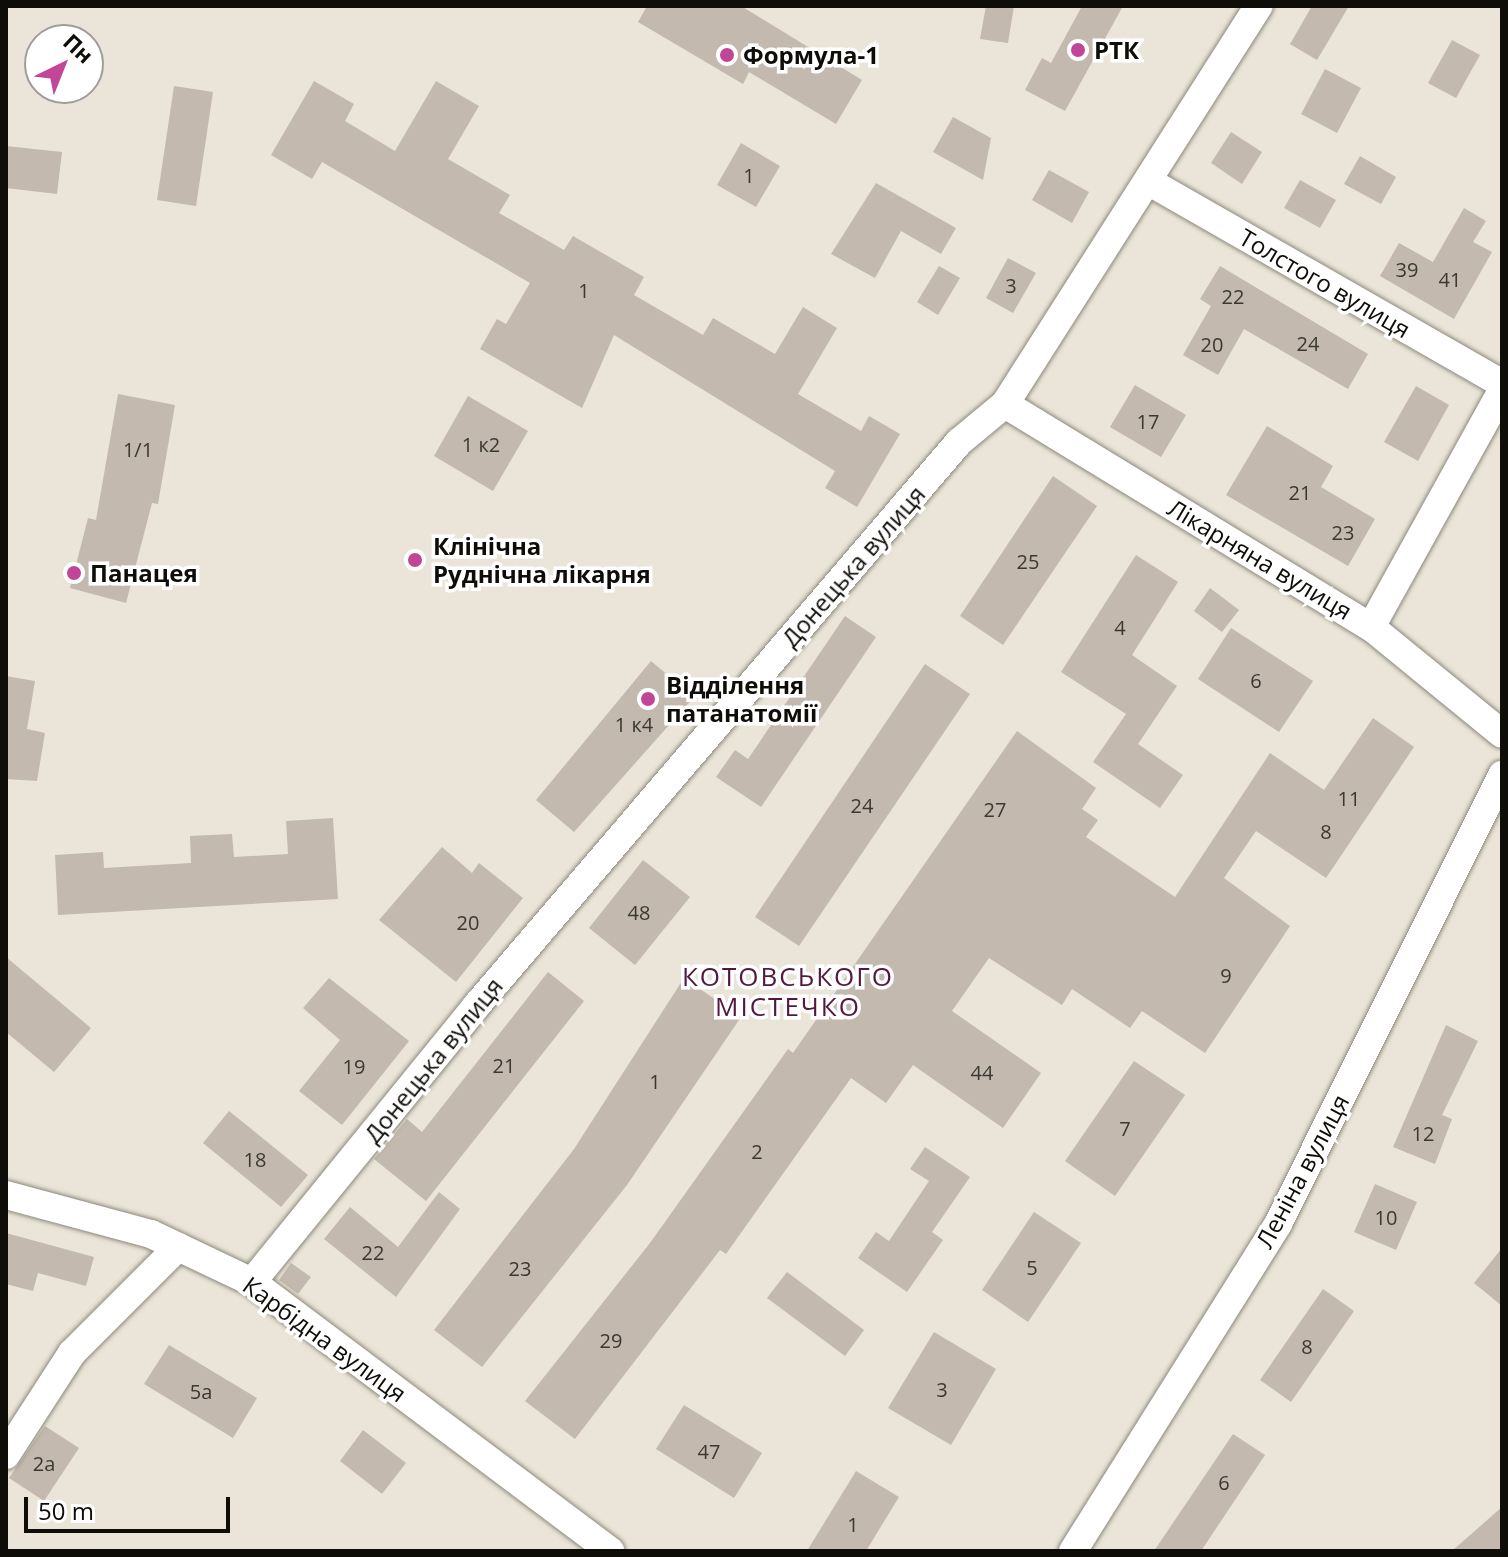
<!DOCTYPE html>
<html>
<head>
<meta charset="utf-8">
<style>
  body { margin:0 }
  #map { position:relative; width:1508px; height:1557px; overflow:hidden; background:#eae5d8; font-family:"Open Sans",sans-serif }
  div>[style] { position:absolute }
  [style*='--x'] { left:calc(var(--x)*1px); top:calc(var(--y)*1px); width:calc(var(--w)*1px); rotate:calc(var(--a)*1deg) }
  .building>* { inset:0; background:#c3b9ae }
  .roads { filter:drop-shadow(0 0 2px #8c887b) drop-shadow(0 0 2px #8c887b) }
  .street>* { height:28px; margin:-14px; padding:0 14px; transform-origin:14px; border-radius:14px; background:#fff }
  .dots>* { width:22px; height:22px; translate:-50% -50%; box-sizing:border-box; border:4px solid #fff; border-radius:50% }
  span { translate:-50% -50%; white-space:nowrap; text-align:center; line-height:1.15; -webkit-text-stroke:7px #fff; paint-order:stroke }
  .number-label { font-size:20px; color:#3b3832 }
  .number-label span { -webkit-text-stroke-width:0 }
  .poi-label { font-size:24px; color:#0e0d08; font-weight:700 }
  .left { translate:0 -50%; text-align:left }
  .street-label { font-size:24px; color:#0e0d08 }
  .neighbourhood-label { font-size:26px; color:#53183e; letter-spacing:2px }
  .frame { position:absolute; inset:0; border:8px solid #0e0d08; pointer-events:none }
  .north { position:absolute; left:24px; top:24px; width:80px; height:80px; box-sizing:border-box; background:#fff; border:2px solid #9f9e9c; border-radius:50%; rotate:43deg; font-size:22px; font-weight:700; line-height:32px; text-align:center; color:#0e0d08 }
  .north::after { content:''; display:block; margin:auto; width:28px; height:36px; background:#c24697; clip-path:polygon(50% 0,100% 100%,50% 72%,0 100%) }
  .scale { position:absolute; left:24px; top:1497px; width:206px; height:36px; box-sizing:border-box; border:4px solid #0e0d08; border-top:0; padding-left:10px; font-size:24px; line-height:28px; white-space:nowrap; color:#0e0d08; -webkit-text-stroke:6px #fff; paint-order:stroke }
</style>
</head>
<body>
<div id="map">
  <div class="building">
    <i style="clip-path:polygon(647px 6px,741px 6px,862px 80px,836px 124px,749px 72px,743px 84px,638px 22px)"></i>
    <i style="clip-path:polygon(986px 6px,1014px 6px,1008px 43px,980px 39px)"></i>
    <i style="clip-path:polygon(1082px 6px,1123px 6px,1065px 111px,1025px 90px,1042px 58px,1051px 63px)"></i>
    <i style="clip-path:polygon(1312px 6px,1349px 6px,1317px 60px,1290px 44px)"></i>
    <i style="clip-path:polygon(1452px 40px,1480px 55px,1456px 98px,1428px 83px)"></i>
    <i style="clip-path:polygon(1325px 69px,1361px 88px,1337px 133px,1301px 114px)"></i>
    <i style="clip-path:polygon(314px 81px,354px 104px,345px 121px,395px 151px,436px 81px,479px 106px,448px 159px,510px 195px,499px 213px,564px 250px,573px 236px,644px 277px,634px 295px,703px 335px,713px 318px,775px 354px,803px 307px,837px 328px,798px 394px,861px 431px,869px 416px,900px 434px,857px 507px,825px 488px,835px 471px,614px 335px,582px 408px,480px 349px,497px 319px,506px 324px,530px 283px,322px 162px,312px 179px,271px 155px)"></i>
    <i style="clip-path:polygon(174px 86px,213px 92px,196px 206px,157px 200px)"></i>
    <i style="clip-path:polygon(953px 117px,991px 138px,983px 180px,933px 152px)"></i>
    <i style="clip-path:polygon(1231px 132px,1262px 152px,1242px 184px,1211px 163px)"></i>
    <i style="clip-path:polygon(741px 143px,780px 166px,756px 207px,717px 185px)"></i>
    <i style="clip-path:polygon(6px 146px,62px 152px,57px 194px,6px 188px)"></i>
    <i style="clip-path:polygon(1360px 156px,1396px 177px,1381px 204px,1344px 184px)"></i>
    <i style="clip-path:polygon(1049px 170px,1089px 192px,1072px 223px,1032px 200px)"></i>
    <i style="clip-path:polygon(1300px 180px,1336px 200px,1320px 228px,1284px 208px)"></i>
    <i style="clip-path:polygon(876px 183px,956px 228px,941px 254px,901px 231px,875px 278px,831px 254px)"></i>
    <i style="clip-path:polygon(1464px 208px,1486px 221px,1473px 242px,1492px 252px,1454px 319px,1380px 276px,1399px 243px,1433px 262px)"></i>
    <i style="clip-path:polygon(1008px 258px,1036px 273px,1013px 313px,986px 298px)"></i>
    <i style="clip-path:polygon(939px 266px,960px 278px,938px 315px,917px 302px)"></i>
    <i style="clip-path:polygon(1220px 266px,1368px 354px,1348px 389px,1244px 329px,1218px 375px,1183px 355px,1211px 306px,1200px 299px)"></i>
    <i style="clip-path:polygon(1135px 385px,1186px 415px,1161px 457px,1110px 427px)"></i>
    <i style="clip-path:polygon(1416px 386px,1449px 405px,1418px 461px,1384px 442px)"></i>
    <i style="clip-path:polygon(118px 394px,175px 405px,158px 504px,152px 503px,126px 603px,70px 588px,88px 518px,96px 520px)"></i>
    <i style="clip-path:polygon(468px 396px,528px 431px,493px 491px,434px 456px)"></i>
    <i style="clip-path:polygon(1267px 426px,1333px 466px,1321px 487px,1375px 519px,1348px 566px,1226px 495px)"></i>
    <i style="clip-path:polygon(1053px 476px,1097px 506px,1003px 645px,960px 616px)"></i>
    <i style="clip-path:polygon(1136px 555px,1178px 582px,1132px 655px,1177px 686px,1138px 744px,1183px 775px,1160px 808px,1093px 762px,1126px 714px,1061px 672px)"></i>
    <i style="clip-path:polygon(1210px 588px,1239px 610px,1222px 632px,1194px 611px)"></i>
    <i style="clip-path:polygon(845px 616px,876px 637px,761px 807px,716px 777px,735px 750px,748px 759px)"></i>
    <i style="clip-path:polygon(1231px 628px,1313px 681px,1279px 732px,1198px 679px)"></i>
    <i style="clip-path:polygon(651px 661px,694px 697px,574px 832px,536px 800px)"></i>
    <i style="clip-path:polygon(925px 664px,970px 694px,799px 946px,755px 917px)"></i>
    <i style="clip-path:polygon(6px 676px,35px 681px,27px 729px,45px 733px,37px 781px,6px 779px)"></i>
    <i style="clip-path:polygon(1373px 718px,1414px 747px,1326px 878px,1256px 831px,1224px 878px,1290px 926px,1205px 1053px,1142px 1011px,1130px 1028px,1072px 989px,1062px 1005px,989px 958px,952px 1011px,1041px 1073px,1003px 1128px,913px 1065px,886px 1103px,851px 1078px,726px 1254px,720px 1250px,575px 1439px,525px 1401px,650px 1243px,788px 1049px,793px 1053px,1017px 731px,1096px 788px,1082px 809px,1098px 820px,1086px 837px,1175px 897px,1270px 753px,1324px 790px)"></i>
    <i style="clip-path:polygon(333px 818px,338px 899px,58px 915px,55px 855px,103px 852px,104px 868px,191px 863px,190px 836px,232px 834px,234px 857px,288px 854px,286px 821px)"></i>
    <i style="clip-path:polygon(442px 847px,472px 873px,479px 863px,523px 898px,456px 982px,379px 920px)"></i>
    <i style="clip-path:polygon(643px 860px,690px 897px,635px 965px,589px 928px)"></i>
    <i style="clip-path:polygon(6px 957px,91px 1028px,54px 1072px,6px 1032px)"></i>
    <i style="clip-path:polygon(548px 972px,584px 1001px,426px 1201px,374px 1159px,407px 1119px,422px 1132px)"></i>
    <i style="clip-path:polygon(329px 978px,409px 1041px,342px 1125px,299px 1091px,340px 1040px,303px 1008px)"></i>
    <i style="clip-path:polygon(684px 978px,741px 1017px,627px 1185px,482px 1367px,434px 1330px,574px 1149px)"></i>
    <i style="clip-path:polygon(1446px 1025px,1478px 1041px,1442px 1115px,1452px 1119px,1435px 1164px,1393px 1147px)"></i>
    <i style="clip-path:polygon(1134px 1061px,1185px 1095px,1115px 1196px,1065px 1161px)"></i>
    <i style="clip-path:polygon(229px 1111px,308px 1175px,281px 1207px,203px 1143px)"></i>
    <i style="clip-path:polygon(925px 1147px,970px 1177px,932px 1232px,943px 1240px,907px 1292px,858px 1258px,876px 1232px,889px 1241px,929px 1181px,910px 1169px)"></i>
    <i style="clip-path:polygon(1375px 1184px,1417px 1202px,1396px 1250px,1354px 1232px)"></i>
    <i style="clip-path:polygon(439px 1192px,460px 1209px,396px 1297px,324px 1239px,350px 1207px,398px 1247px)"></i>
    <i style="clip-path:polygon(1034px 1212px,1081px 1243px,1028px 1322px,982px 1290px)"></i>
    <i style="clip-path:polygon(6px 1233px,94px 1257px,86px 1286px,38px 1273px,33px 1291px,6px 1284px)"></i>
    <i style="clip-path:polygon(1502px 1248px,1502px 1306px,1474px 1283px)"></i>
    <i style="clip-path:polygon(291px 1263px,311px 1277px,298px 1294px,279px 1280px)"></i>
    <i style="clip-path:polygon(787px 1272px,864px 1330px,845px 1356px,767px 1298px)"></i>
    <i style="clip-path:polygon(1323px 1289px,1354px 1311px,1291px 1402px,1260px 1380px)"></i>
    <i style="clip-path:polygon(934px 1332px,996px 1369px,951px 1445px,888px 1408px)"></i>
    <i style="clip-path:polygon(169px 1345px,257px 1398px,233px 1438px,144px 1384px)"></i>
    <i style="clip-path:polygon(684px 1405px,762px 1453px,734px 1498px,656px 1449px)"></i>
    <i style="clip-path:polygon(45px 1426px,79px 1448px,44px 1501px,9px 1478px)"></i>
    <i style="clip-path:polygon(363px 1430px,406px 1463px,382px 1494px,340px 1461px)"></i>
    <i style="clip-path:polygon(1233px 1434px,1265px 1455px,1201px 1551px,1154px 1551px)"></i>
    <i style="clip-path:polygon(856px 1471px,899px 1497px,866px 1551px,807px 1551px)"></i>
    <i style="clip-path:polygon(1502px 1507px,1502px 1551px,1452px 1551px)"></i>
  </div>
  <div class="roads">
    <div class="street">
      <i style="--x:1148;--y:181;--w:408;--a:29.8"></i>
      <i style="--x:1005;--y:404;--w:429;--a:31.4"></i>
      <i style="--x:1371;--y:627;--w:169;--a:39.2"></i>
      <i style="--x:1371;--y:627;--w:270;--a:-61"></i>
      <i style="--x:6;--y:1195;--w:150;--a:15.1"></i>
      <i style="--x:151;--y:1234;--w:112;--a:25.4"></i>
      <i style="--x:252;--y:1282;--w:448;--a:36.9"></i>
      <i style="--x:252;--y:1282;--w:357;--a:-50.9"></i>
      <i style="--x:477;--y:1005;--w:741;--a:-49.43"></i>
      <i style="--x:959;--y:442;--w:60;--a:-39.6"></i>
      <i style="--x:1005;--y:404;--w:472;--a:-57.5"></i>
      <i style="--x:6;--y:1455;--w:121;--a:-57.1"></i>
      <i style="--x:72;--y:1353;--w:150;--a:-45"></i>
      <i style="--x:1073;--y:1551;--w:386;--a:-57.9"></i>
      <i style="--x:1278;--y:1224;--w:502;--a:-63.49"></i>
    </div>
  </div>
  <div class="dots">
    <i style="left:1078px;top:50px;background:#c24697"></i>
    <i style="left:727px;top:55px;background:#c24697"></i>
    <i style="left:415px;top:560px;background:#c24697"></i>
    <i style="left:74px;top:573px;background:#c24697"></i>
    <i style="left:648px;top:699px;background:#c24697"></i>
  </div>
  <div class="number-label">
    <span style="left:749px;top:175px">1</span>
    <span style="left:1407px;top:269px">39</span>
    <span style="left:1450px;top:279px">41</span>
    <span style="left:1011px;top:285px">3</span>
    <span style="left:584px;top:290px">1</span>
    <span style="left:1233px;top:296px">22</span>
    <span style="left:1308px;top:343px">24</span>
    <span style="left:1212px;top:344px">20</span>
    <span style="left:1148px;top:421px">17</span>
    <span style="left:481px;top:444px">1 к2</span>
    <span style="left:138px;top:449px">1/1</span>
    <span style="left:1300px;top:492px">21</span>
    <span style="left:1343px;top:532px">23</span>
    <span style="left:1028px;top:561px">25</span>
    <span style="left:1120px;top:627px">4</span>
    <span style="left:1256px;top:680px">6</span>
    <span style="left:634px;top:724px">1 к4</span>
    <span style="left:1349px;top:798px">11</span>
    <span style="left:862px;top:805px">24</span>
    <span style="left:995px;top:809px">27</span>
    <span style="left:1326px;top:831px">8</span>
    <span style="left:639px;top:912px">48</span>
    <span style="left:468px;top:922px">20</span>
    <span style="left:1226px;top:975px">9</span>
    <span style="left:504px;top:1065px">21</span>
    <span style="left:354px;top:1066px">19</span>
    <span style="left:982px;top:1072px">44</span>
    <span style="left:655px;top:1081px">1</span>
    <span style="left:1125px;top:1128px">7</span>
    <span style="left:1423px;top:1133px">12</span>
    <span style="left:757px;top:1151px">2</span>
    <span style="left:255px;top:1159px">18</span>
    <span style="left:1386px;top:1217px">10</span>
    <span style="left:373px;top:1252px">22</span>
    <span style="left:1032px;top:1267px">5</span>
    <span style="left:520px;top:1268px">23</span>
    <span style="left:611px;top:1340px">29</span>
    <span style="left:1307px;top:1346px">8</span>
    <span style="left:942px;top:1389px">3</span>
    <span style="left:201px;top:1391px">5а</span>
    <span style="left:709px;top:1451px">47</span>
    <span style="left:44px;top:1463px">2а</span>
    <span style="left:1224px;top:1482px">6</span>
    <span style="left:853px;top:1524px">1</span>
  </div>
  <div class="poi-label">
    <span class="left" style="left:1094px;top:50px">РТК</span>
    <span class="left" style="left:743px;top:55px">Формула-1</span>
    <span class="left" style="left:433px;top:560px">Клінічна<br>Руднічна лікарня</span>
    <span class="left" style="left:90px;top:573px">Панацея</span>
    <span class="left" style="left:666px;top:699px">Відділення<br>патанатомії</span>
  </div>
  <div class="street-label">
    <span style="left:1325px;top:283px;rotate:30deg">Толстого вулиця</span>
    <span style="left:1260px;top:559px;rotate:31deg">Лікарняна вулиця</span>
    <span style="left:853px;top:566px;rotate:-49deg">Донецька вулиця</span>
    <span style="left:433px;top:1060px;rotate:-51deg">Донецька вулиця</span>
    <span style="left:1302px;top:1171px;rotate:-62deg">Леніна вулиця</span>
    <span style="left:325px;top:1339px;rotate:36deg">Карбідна вулиця</span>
  </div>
  <div class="neighbourhood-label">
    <span style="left:788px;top:992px">КОТОВСЬКОГО<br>МІСТЕЧКО</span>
  </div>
  <div class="frame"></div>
  <div class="north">Пн</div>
  <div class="scale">50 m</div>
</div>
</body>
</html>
